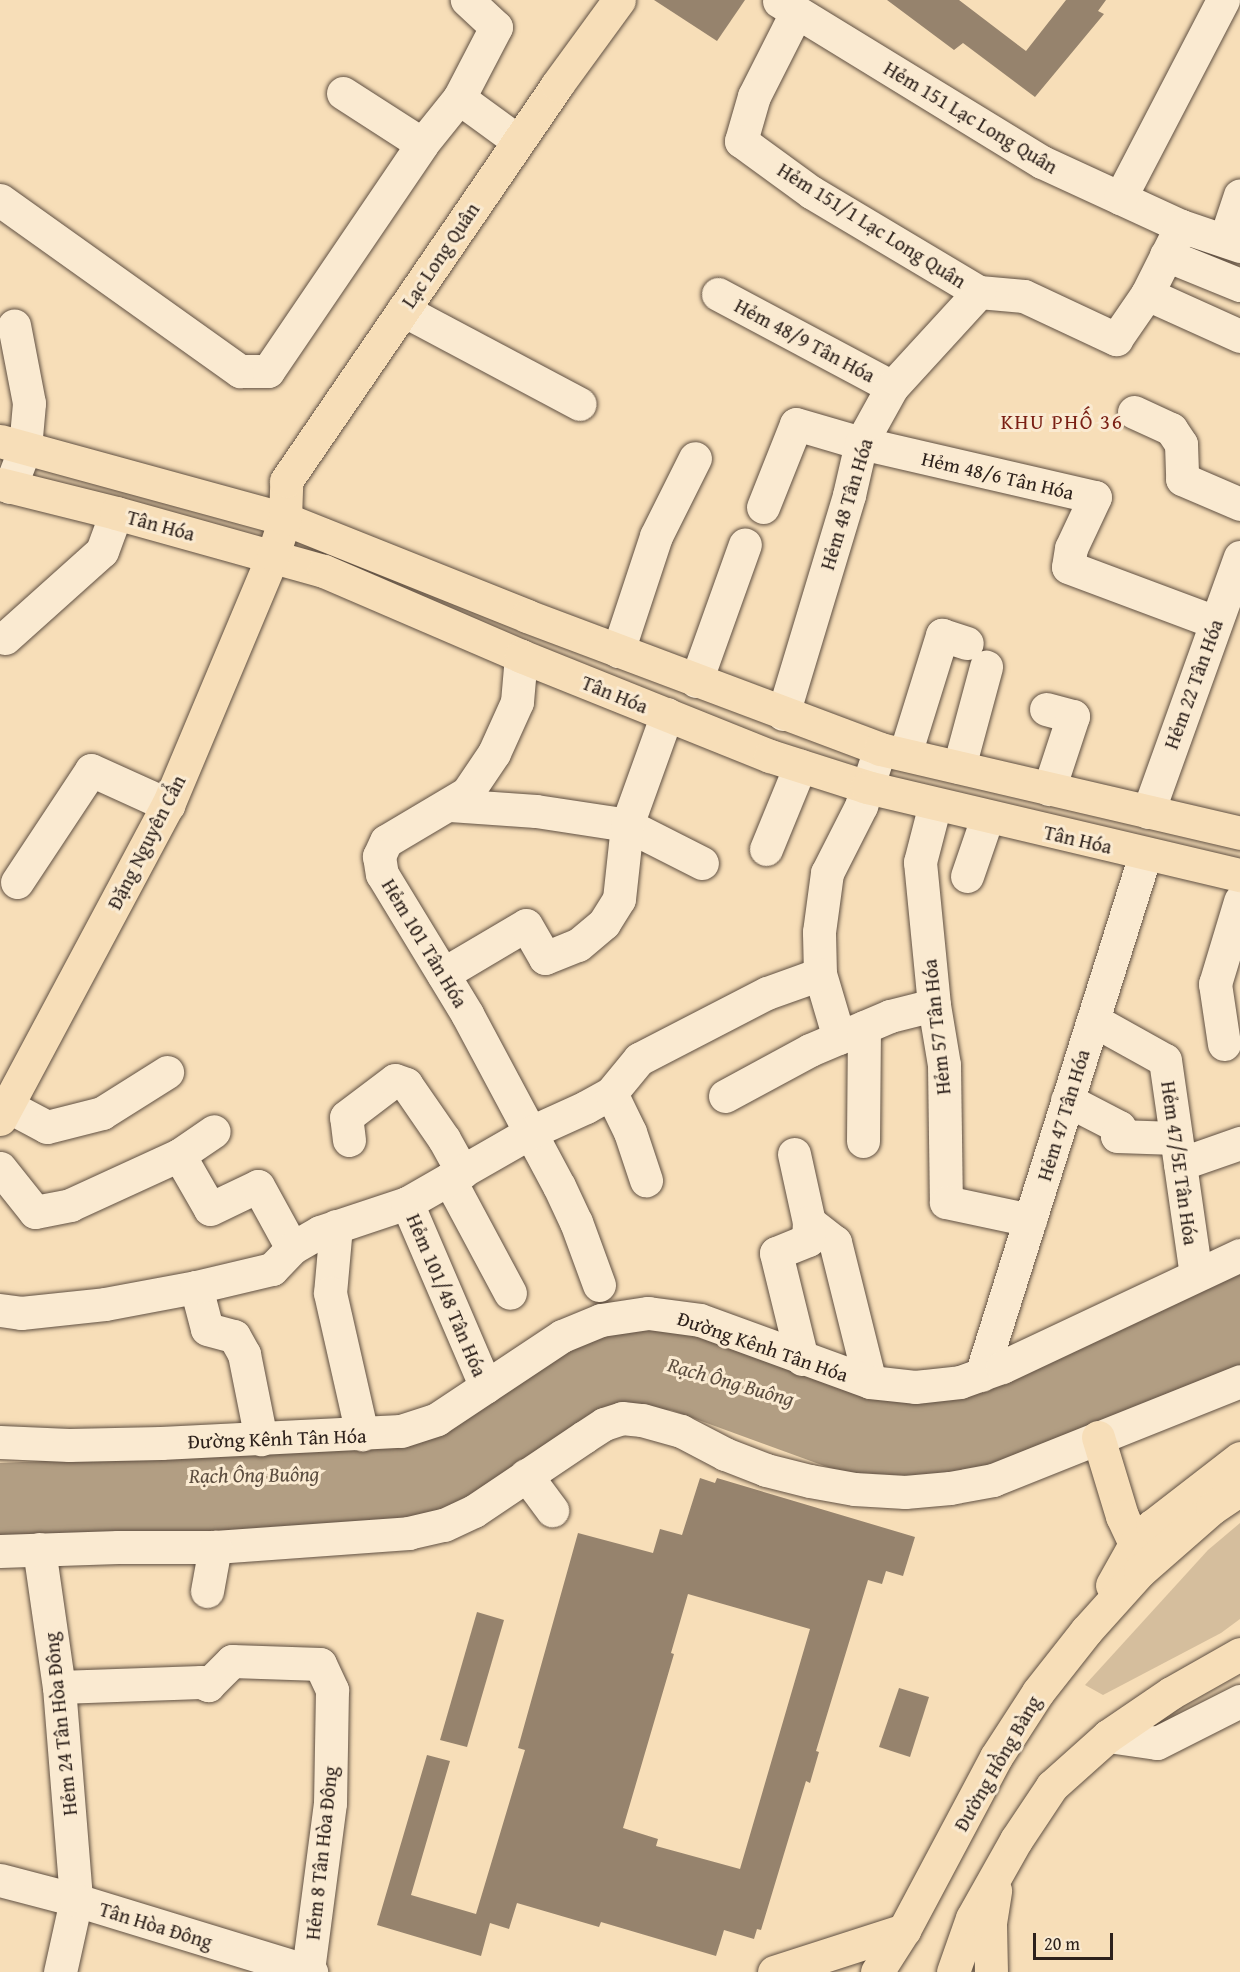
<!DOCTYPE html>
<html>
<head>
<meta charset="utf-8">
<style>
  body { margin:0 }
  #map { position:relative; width:1240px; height:1972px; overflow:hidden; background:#f7deb8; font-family:"Gentium Book Plus",serif }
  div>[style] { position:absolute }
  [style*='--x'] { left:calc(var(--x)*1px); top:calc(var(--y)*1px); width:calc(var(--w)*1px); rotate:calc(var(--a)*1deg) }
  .green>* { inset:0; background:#d5be9d }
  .water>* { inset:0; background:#b29e83 }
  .building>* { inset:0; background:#96836d }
  .roads { filter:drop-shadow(0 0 2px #605042) drop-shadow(0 0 2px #605042) }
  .minor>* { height:33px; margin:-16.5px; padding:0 16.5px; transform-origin:16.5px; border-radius:16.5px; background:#faead1 }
  .major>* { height:33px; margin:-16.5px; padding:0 16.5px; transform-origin:16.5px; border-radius:16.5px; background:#f7deb8 }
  span { translate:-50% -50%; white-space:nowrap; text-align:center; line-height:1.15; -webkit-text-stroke:6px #faead1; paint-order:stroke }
  .street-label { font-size:20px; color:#2d211b }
  .neighbourhood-label { font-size:21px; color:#7a1f14; letter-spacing:1.5px }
  .water-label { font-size:21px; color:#5c4d3f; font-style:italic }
  .scale { position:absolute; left:1033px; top:1933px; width:80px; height:27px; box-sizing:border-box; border:3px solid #2d211b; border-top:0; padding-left:8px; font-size:18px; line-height:21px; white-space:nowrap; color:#2d211b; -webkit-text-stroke:4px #faead1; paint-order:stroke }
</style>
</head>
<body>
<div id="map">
  <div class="green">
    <i style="clip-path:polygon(1240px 1523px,1240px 1619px,1221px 1633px,1103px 1695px,1085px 1685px,1208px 1550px)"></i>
  </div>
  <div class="water">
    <i style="clip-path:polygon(1240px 1273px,1240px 1371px,1012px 1463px,947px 1478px,841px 1472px,671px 1410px,634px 1409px,477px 1504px,398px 1525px,0 1538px,0 1463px,403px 1445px,562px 1352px,603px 1335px,625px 1330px,667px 1330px,688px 1333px,864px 1396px)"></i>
  </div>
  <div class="building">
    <i style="clip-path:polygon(654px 0,745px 0,717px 41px)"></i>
    <i style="clip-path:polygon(887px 0,959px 0,1026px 51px,1066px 0,1106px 0,1098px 11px,1104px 14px,1035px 97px,963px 43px,954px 50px)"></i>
    <i style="clip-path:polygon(evenodd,700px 1478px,715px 1483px,717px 1478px,915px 1537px,903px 1576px,886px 1571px,882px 1584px,868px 1580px,816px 1751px,819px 1752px,810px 1783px,806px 1781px,761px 1930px,757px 1929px,754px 1939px,724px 1930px,716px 1956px,601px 1922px,599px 1927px,517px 1903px,509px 1929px,490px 1923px,481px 1956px,377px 1925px,427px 1755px,450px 1761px,411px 1895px,476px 1914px,525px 1750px,518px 1748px,578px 1533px,653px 1553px,660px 1529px,682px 1535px,700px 1478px,688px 1594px,810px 1629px,740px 1869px,656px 1846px,658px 1839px,623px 1828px,674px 1654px,671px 1653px,688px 1594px)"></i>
    <i style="clip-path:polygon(477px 1612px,504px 1620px,467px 1747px,440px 1740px)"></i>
    <i style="clip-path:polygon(899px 1688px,929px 1697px,910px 1757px,879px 1747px)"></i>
  </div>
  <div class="roads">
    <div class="minor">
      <i style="--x:779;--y:1;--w:308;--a:31.5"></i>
      <i style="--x:1042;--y:162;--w:153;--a:24.7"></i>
      <i style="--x:1181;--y:226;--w:62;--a:18.7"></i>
      <i style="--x:796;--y:13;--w:93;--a:116.8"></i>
      <i style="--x:754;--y:96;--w:47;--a:106.1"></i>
      <i style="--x:741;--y:141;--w:87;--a:36.1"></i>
      <i style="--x:811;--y:192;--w:196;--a:30.8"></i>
      <i style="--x:979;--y:292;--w:45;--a:5.1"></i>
      <i style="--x:1024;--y:296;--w:102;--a:25.1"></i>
      <i style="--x:1116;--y:339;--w:55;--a:-55.4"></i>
      <i style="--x:1147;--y:294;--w:76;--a:-63.4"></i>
      <i style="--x:343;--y:93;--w:94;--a:32.8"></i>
      <i style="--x:422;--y:144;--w:59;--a:-51.2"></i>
      <i style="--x:459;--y:98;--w:73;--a:36.1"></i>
      <i style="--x:459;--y:98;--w:80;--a:-62.5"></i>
      <i style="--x:496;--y:27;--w:40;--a:-137"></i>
      <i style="--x:1120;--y:198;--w:223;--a:-62.5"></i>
      <i style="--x:0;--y:200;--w:295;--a:35.5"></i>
      <i style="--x:240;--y:371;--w:28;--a:0"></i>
      <i style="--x:268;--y:371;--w:274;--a:-55.8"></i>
      <i style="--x:1225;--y:240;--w:47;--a:-71.6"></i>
      <i style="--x:1166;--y:255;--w:80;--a:22.1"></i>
      <i style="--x:718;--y:294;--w:197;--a:28.1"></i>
      <i style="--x:1147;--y:294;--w:102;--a:24.3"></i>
      <i style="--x:403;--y:310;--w:200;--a:28"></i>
      <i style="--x:1134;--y:412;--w:41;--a:24.7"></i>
      <i style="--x:1171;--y:429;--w:18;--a:56"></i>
      <i style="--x:1181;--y:444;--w:35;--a:88"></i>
      <i style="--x:1182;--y:479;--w:63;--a:23.3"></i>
      <i style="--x:10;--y:487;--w:42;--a:-69"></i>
      <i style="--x:25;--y:448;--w:45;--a:-84.9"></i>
      <i style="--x:29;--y:403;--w:79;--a:-100.9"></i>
      <i style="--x:763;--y:507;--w:89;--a:-68.3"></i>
      <i style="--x:796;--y:424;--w:68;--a:16.3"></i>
      <i style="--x:861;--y:443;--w:240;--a:13"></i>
      <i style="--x:1095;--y:497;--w:56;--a:115.2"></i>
      <i style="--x:1071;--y:548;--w:19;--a:99"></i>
      <i style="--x:1068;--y:567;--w:157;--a:20.5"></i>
      <i style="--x:5;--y:638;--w:130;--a:-41.9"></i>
      <i style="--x:102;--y:551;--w:40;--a:-69.8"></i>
      <i style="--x:618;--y:651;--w:121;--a:-71.7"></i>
      <i style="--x:656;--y:536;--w:87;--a:-63.4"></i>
      <i style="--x:521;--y:656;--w:46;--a:95"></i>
      <i style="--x:517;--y:702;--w:56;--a:114.3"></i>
      <i style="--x:494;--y:753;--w:48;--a:124"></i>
      <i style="--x:467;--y:793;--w:94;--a:149.3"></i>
      <i style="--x:386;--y:841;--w:17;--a:115"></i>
      <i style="--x:379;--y:856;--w:18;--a:81"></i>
      <i style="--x:382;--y:874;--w:164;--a:58.7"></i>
      <i style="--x:467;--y:1014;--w:195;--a:61.9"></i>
      <i style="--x:559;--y:1186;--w:40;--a:65"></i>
      <i style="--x:576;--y:1222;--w:67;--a:69.9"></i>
      <i style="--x:696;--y:681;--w:145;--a:-70.3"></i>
      <i style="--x:1046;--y:709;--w:28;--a:15"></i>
      <i style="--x:1073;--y:716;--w:77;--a:108.2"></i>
      <i style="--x:783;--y:714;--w:229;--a:-73.2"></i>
      <i style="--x:849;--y:495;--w:53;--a:-77"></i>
      <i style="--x:861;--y:443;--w:64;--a:-61"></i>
      <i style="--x:892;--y:387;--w:129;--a:-47.5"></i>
      <i style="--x:905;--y:754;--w:125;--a:-72.7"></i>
      <i style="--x:942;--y:635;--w:26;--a:18"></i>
      <i style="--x:959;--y:767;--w:104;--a:-74.9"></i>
      <i style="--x:935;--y:804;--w:60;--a:104.5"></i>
      <i style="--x:920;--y:862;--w:144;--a:84.4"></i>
      <i style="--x:934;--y:1005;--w:61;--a:80.5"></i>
      <i style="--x:944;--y:1065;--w:137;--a:89.2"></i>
      <i style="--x:946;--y:1202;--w:86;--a:12.1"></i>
      <i style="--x:450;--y:805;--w:86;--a:4"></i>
      <i style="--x:536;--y:811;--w:92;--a:8.7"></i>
      <i style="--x:627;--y:825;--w:84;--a:26.9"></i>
      <i style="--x:1148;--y:812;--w:271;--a:-70.2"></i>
      <i style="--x:766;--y:849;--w:90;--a:-67.7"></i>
      <i style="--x:967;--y:876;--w:61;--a:-71"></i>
      <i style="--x:17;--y:882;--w:134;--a:-56.5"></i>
      <i style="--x:91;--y:770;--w:85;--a:24.4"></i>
      <i style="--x:443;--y:974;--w:96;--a:-30.6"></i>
      <i style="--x:526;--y:925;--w:38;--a:60"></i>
      <i style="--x:545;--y:958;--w:35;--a:-22"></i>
      <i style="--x:578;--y:945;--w:34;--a:-40"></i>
      <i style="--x:604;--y:923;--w:28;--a:-58"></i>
      <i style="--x:619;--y:899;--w:74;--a:-83.8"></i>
      <i style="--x:627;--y:825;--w:118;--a:-70.2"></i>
      <i style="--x:1093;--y:1020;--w:82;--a:29.1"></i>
      <i style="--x:1165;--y:1060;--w:217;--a:81.8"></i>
      <i style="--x:839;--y:1038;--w:67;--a:-106.5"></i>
      <i style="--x:820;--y:974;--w:42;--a:-91.4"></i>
      <i style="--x:819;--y:932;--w:60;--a:-82.3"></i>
      <i style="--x:827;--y:873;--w:75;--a:-63.1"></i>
      <i style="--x:861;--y:806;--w:60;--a:-71.6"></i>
      <i style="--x:1224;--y:1044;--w:61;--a:-98.5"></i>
      <i style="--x:1215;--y:984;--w:87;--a:-73.2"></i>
      <i style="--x:611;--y:1093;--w:43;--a:64"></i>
      <i style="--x:630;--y:1132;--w:51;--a:71.6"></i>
      <i style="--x:725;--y:1096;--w:97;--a:-28.4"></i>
      <i style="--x:810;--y:1050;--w:87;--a:-23"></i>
      <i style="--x:890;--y:1016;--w:45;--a:-14"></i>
      <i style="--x:1067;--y:1100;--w:59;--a:27.4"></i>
      <i style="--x:1119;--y:1127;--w:9;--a:103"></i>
      <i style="--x:1117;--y:1136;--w:59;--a:1.9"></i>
      <i style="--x:0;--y:1102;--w:53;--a:28"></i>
      <i style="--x:47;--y:1127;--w:57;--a:-14.3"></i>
      <i style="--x:102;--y:1113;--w:77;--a:-32.2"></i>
      <i style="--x:349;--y:1140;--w:23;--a:-97"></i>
      <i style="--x:346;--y:1117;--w:61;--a:-37.1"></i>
      <i style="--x:395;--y:1080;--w:12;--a:20"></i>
      <i style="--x:406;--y:1084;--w:67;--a:55.4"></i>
      <i style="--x:444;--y:1139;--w:38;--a:61"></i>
      <i style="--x:863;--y:1141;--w:114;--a:-89.5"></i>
      <i style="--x:794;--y:1154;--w:70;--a:77.6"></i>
      <i style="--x:809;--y:1222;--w:33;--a:38"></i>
      <i style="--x:835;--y:1242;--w:144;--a:76"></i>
      <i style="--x:179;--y:1155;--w:42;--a:-34.4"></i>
      <i style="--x:1180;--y:1164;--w:64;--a:-19.3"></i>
      <i style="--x:0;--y:1168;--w:56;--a:51.5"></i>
      <i style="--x:35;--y:1212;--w:36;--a:-11"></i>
      <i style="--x:70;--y:1205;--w:120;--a:-24.6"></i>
      <i style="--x:179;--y:1155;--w:62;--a:60.1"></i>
      <i style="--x:210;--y:1209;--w:53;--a:-25.6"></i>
      <i style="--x:258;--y:1186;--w:71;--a:61.3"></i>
      <i style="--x:449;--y:1179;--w:129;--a:61.8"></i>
      <i style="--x:407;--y:1203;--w:200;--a:66.8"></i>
      <i style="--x:336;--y:1226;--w:67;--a:95.1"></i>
      <i style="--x:330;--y:1293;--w:145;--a:77.2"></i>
      <i style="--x:196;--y:1287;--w:43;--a:75.3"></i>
      <i style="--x:207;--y:1329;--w:28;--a:15"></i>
      <i style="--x:234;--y:1336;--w:21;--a:61"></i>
      <i style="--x:244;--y:1354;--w:87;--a:78.7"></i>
      <i style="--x:0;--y:1310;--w:21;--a:8"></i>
      <i style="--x:21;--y:1313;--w:84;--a:-6.1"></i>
      <i style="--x:105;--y:1304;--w:93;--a:-10.6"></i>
      <i style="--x:196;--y:1287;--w:78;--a:-13.3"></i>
      <i style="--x:272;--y:1269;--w:29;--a:-46"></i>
      <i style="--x:292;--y:1248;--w:32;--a:-30"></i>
      <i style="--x:320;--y:1232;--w:92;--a:-18.4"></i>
      <i style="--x:407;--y:1203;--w:143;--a:-29.8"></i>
      <i style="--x:531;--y:1132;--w:60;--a:-24.4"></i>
      <i style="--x:586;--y:1107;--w:29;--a:-29"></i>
      <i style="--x:611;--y:1093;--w:44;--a:-50.5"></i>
      <i style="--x:639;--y:1059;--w:144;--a:-27.3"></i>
      <i style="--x:767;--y:993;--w:56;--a:-19.7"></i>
      <i style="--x:802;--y:1359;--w:109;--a:-103.8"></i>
      <i style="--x:776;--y:1253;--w:35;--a:-22"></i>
      <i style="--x:808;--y:1240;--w:18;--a:-87"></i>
      <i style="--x:981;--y:1375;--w:545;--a:-72.5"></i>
      <i style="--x:0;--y:1442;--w:69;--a:2.5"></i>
      <i style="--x:69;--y:1445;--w:92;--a:-1.2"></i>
      <i style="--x:161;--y:1443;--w:240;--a:-2.9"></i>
      <i style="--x:401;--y:1431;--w:38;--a:-18"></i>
      <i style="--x:437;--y:1419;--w:150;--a:-33.6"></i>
      <i style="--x:562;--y:1336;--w:42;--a:-22.3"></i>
      <i style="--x:601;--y:1320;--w:48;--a:-8.5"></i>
      <i style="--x:648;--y:1313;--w:52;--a:7.7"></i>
      <i style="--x:700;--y:1320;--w:181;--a:20"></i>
      <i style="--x:870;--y:1382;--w:45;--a:6.3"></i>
      <i style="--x:915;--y:1387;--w:45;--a:-6.3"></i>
      <i style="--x:960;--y:1382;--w:45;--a:-19.7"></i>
      <i style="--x:1002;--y:1367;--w:263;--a:-25.2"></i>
      <i style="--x:526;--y:1475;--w:44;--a:53.4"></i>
      <i style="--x:39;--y:1549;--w:139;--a:81.8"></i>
      <i style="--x:59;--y:1687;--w:214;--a:85.4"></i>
      <i style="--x:76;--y:1900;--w:74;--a:102.5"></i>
      <i style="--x:0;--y:1551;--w:118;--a:-1.9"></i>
      <i style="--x:118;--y:1547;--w:97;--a:0"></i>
      <i style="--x:215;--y:1547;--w:194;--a:-4.1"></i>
      <i style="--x:408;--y:1533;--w:37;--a:-13"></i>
      <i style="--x:444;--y:1525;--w:33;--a:-25"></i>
      <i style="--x:474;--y:1511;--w:133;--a:-33.9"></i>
      <i style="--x:584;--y:1437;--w:24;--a:-33"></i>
      <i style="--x:604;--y:1424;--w:19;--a:-18"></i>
      <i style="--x:622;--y:1418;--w:20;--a:6"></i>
      <i style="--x:642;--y:1420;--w:41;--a:15.8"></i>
      <i style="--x:681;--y:1431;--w:50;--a:27.6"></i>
      <i style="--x:725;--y:1454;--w:44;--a:21.3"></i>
      <i style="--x:766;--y:1470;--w:45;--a:14"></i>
      <i style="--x:810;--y:1481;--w:45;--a:10.3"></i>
      <i style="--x:854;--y:1489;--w:51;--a:3.4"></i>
      <i style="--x:905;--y:1492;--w:45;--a:-5.1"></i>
      <i style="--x:950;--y:1488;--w:44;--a:-10.5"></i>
      <i style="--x:993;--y:1480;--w:266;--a:-21.8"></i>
      <i style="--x:207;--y:1591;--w:45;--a:-79.7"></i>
      <i style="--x:59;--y:1687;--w:142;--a:-2"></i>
      <i style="--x:201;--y:1682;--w:8;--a:23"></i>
      <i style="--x:208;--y:1685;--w:34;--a:-45"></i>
      <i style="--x:232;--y:1661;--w:88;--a:2"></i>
      <i style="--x:320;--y:1664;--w:29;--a:65"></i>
      <i style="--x:332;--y:1690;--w:113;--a:91"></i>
      <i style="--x:330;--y:1803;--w:169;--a:97.5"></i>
      <i style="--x:1108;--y:1736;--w:49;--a:8.1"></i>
      <i style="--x:1157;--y:1743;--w:93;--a:-26.8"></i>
      <i style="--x:0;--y:1880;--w:79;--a:14.7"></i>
      <i style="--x:76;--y:1900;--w:246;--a:17"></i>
    </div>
    <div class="major">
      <i style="--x:0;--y:441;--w:295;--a:15.3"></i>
      <i style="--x:285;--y:519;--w:261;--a:21.8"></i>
      <i style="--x:527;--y:616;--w:377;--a:20.6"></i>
      <i style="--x:880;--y:749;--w:370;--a:13.1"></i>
      <i style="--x:0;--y:484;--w:120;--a:14"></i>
      <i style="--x:116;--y:513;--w:216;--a:15.6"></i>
      <i style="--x:324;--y:571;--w:215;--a:23.3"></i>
      <i style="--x:521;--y:656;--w:268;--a:21.9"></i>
      <i style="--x:770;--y:756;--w:102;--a:17.7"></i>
      <i style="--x:867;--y:787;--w:383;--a:13.3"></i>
      <i style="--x:0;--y:1119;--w:356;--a:-61.9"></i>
      <i style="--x:168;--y:805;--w:271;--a:-67.2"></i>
      <i style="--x:273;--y:555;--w:38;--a:-72"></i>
      <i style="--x:285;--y:519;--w:38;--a:-88"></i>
      <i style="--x:286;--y:481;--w:480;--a:-55.6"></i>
      <i style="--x:557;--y:85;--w:105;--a:-53.9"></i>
      <i style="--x:1098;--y:1437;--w:83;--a:73.1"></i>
      <i style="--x:1122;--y:1516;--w:31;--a:65"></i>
      <i style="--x:1135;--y:1544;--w:47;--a:119.3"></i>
      <i style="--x:1135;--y:1544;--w:25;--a:-47"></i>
      <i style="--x:1152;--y:1526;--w:111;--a:-37.7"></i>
      <i style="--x:774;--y:1972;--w:137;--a:-17.9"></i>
      <i style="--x:877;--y:1972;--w:50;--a:-57.3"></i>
      <i style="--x:904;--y:1930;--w:196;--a:-62"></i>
      <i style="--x:996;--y:1757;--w:77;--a:-57.1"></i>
      <i style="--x:1038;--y:1692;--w:78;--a:-51.8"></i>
      <i style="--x:1086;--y:1631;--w:81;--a:-48"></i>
      <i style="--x:1140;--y:1571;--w:96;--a:-41.2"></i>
      <i style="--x:1212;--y:1508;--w:34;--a:-34"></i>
      <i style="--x:953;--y:1972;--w:57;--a:-70.6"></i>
      <i style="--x:972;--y:1918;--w:90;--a:-60.6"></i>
      <i style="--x:1016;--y:1840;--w:65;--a:-56.3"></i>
      <i style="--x:1052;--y:1786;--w:75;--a:-41.8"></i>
      <i style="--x:1108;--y:1736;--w:76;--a:-34.3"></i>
      <i style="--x:1171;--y:1693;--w:79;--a:-29.5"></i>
      <i style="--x:991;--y:1972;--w:49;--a:-91.2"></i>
      <i style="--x:990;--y:1923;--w:33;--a:-81"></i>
    </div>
  </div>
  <div class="street-label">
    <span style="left:971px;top:117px;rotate:31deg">Hẻm 151 Lạc Long Quân</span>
    <span style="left:872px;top:225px;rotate:32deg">Hẻm 151/1 Lạc Long Quân</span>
    <span style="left:440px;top:255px;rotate:-56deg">Lạc Long Quân</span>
    <span style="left:805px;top:340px;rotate:28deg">Hẻm 48/9 Tân Hóa</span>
    <span style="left:998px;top:475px;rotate:13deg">Hẻm 48/6 Tân Hóa</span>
    <span style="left:846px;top:504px;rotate:-73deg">Hẻm 48 Tân Hóa</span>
    <span style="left:161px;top:525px;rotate:15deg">Tân Hóa</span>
    <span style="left:1193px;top:684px;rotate:-70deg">Hẻm 22 Tân Hóa</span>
    <span style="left:615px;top:694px;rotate:22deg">Tân Hóa</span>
    <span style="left:1078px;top:839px;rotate:13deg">Tân Hóa</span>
    <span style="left:146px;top:842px;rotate:-63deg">Đặng Nguyên Cẩn</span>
    <span style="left:425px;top:943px;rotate:59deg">Hẻm 101 Tân Hóa</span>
    <span style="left:936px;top:1027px;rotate:-96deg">Hẻm 57 Tân Hóa</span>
    <span style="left:1063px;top:1115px;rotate:-73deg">Hẻm 47 Tân Hóa</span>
    <span style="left:1180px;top:1163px;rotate:82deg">Hẻm 47/5E Tân Hóa</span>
    <span style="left:447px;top:1295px;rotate:67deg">Hẻm 101/48 Tân Hóa</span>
    <span style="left:763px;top:1346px;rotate:19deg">Đường Kênh Tân Hóa</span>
    <span style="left:277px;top:1438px;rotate:-2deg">Đường Kênh Tân Hóa</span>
    <span style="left:60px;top:1724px;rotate:-96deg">Hẻm 24 Tân Hòa Đông</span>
    <span style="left:997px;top:1763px;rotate:-60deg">Đường Hồng Bàng</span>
    <span style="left:321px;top:1853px;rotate:-84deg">Hẻm 8 Tân Hòa Đông</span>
    <span style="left:156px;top:1925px;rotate:17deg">Tân Hòa Đông</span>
  </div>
  <div class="neighbourhood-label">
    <span style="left:1062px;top:422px">KHU PHỐ 36</span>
  </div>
  <div class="water-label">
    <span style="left:731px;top:1382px;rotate:16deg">Rạch Ông Buông</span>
    <span style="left:254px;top:1475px;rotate:-1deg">Rạch Ông Buông</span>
  </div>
  <div class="scale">20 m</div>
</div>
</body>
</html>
